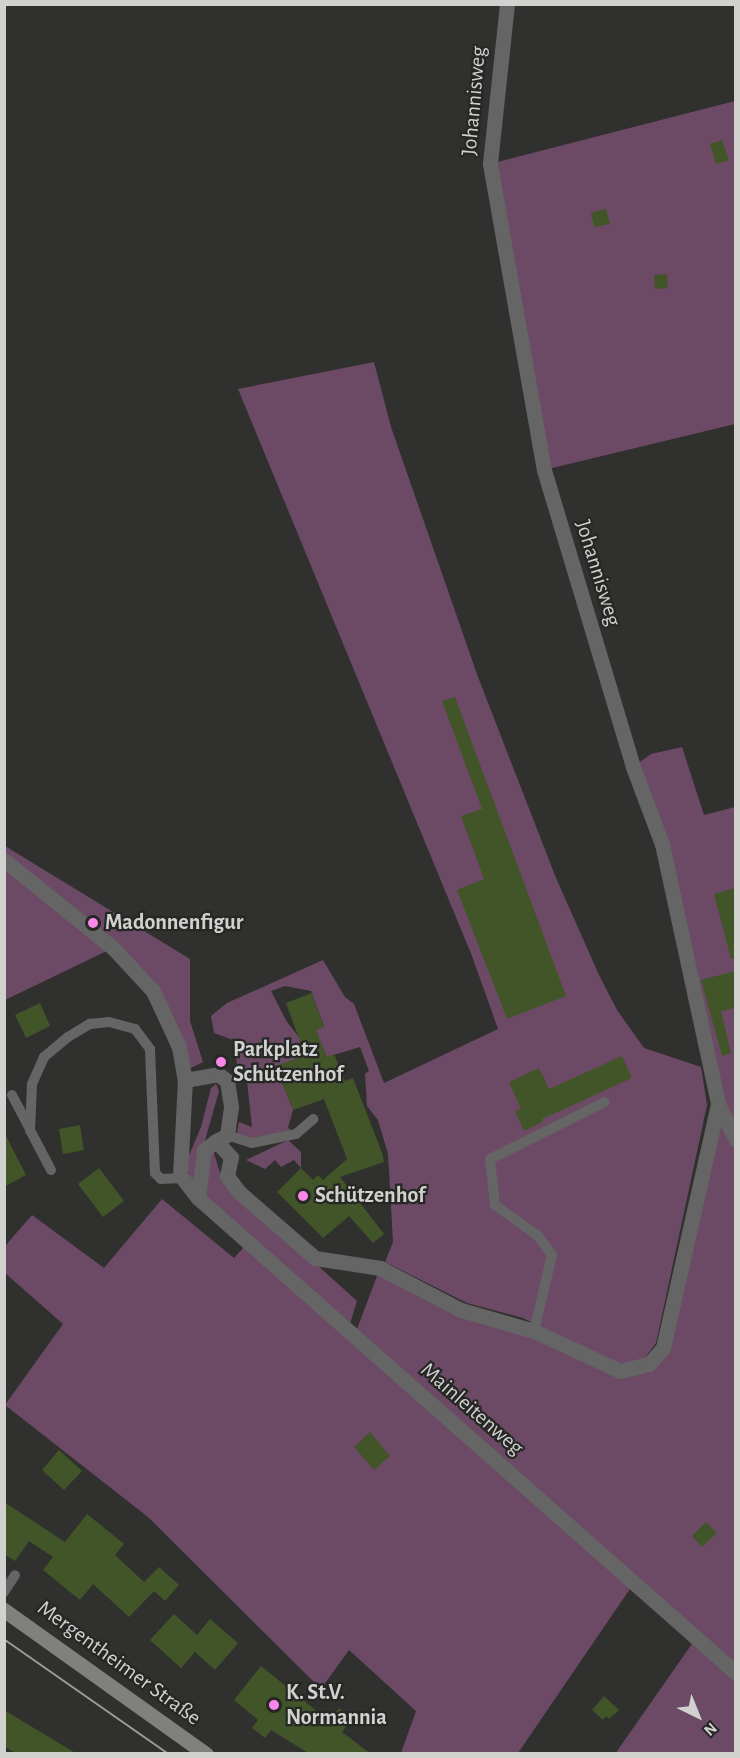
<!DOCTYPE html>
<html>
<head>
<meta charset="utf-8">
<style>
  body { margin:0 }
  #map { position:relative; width:740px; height:1758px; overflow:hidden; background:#30312f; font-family:"Alegreya Sans",sans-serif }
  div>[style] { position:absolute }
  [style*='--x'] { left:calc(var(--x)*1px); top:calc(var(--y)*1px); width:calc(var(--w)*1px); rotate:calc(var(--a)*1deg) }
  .green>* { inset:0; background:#6c4a65 }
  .building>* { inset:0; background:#425529 }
  .service>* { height:10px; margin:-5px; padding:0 5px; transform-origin:5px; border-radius:5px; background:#646564 }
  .minor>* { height:15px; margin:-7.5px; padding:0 7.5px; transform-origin:7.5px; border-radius:7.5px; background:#646564 }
  .secondary>* { height:15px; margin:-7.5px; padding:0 7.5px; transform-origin:7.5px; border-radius:7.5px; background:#80817f }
  .tram>* { height:1.5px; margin:-0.75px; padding:0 0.75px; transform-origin:0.75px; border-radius:0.75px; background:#9c9d9b }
  .dots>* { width:16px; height:16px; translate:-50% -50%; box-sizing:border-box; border:3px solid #262825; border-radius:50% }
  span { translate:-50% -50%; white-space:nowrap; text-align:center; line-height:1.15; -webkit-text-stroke:4.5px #262825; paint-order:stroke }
  .street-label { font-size:22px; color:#d1d1d0 }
  .poi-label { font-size:22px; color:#d1d1d0; font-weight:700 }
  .left { translate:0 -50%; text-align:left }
  .frame { position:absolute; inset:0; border:6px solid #d1d1d0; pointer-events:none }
  .north { position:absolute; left:668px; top:1686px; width:60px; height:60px; -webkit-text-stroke:4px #262825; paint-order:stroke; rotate:137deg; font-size:16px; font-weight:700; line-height:24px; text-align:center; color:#d1d1d0 }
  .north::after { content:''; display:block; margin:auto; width:21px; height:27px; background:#d1d1d0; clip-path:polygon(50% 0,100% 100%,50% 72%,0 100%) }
</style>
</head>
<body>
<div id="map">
  <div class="green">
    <i style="clip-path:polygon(735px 101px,735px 424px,544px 470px,490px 164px)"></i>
    <i style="clip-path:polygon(evenodd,374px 362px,391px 427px,478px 677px,556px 878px,599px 975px,617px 1010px,644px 1048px,701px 1067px,707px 1105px,656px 1343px,644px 1359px,630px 1364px,613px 1363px,523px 1318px,467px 1303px,385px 1262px,393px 1242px,388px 1154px,378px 1120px,367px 1106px,365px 1074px,369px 1071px,360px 1047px,327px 1057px,323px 1048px,276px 1067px,293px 1110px,288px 1128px,296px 1134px,252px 1143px,236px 1138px,239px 1122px,252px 1127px,246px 1072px,239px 1075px,233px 1040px,214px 1033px,211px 1016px,227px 1003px,323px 960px,345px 997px,354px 1004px,384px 1083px,498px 1029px,472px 956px,238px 389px,374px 362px,285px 986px,311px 991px,324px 1026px,298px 1036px,287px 1022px,271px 991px,285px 986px)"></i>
    <i style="clip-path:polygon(682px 747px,704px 815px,735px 807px,735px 1665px,357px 1329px,380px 1268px,609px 1368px,656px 1357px,718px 1104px,662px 844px,633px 767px,651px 754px)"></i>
    <i style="clip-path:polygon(5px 846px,190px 959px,190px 1021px,203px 1062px,189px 1069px,162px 1009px,113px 948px,5px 1000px)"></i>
    <i style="clip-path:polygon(216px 1084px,219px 1091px,193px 1183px,185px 1165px,201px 1127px,211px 1088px)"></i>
    <i style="clip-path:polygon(288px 1140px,301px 1152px,301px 1168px,294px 1160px,281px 1167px,275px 1160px,265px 1169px,246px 1160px)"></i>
    <i style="clip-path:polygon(212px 1147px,222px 1179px,357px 1301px,349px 1327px,205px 1198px)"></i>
    <i style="clip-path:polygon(162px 1199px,234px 1258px,244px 1247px,632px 1586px,518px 1753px,401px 1753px,416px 1711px,349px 1650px,321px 1689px,148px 1517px,5px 1405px,63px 1324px,5px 1273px,5px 1246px,32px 1215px,104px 1268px)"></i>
    <i style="clip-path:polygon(694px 1641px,735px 1681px,735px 1753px,615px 1754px)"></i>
  </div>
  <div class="building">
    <i style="clip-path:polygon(722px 140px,729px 160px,716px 164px,710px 144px)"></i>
    <i style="clip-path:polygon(606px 209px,610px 224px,594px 227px,591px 213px)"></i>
    <i style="clip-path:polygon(667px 274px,668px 288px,655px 289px,654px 275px)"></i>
    <i style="clip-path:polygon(455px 697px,566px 996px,507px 1019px,457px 890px,484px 879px,461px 816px,482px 809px,442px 701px)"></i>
    <i style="clip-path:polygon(735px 888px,735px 959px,731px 959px,714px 894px)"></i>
    <i style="clip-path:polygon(735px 971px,735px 1008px,721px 1011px,731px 1053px,722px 1056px,701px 980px)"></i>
    <i style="clip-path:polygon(312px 993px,324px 1027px,316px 1030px,327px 1057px,334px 1054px,345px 1081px,353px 1078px,382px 1153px,384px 1162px,340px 1177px,384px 1234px,373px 1243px,349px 1216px,323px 1238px,277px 1192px,301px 1168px,313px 1180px,318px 1175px,323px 1180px,347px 1159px,324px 1099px,293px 1110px,276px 1066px,305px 1055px,286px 1003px)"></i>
    <i style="clip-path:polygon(40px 1003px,50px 1026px,26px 1038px,15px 1015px)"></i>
    <i style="clip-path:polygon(622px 1056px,632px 1078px,542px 1119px,543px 1122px,524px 1131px,515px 1111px,521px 1109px,509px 1082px,539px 1068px,549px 1089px)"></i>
    <i style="clip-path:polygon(80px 1125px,84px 1150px,63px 1154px,59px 1129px)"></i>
    <i style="clip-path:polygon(4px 1132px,26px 1175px,4px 1187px)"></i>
    <i style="clip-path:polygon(99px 1168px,124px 1201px,103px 1217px,78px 1184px)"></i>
    <i style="clip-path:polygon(370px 1432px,390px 1456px,374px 1470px,354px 1447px)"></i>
    <i style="clip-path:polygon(59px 1450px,82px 1471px,64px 1490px,42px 1470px)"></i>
    <i style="clip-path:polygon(4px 1502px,65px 1542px,87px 1514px,124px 1544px,115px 1555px,144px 1582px,159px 1567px,179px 1585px,165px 1601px,154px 1591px,129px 1617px,93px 1584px,80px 1600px,43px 1570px,53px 1557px,29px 1541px,15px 1561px,4px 1554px)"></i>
    <i style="clip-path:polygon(706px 1522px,717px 1533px,702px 1547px,692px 1536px)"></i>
    <i style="clip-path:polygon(174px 1614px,197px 1635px,210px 1619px,238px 1643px,215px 1670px,195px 1652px,181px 1668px,150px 1640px)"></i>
    <i style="clip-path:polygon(261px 1666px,329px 1721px,339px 1708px,352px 1718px,342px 1732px,371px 1754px,310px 1754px,271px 1730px,265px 1738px,252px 1728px,258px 1720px,234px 1700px)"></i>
    <i style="clip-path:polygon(604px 1696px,619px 1710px,609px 1719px,606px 1716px,603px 1720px,592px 1710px)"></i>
    <i style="clip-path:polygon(4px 1710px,77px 1754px,17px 1754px,4px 1746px)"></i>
  </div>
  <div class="service">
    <i style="--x:12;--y:1095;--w:36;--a:62"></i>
    <i style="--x:227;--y:1135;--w:26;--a:18"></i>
    <i style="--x:252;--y:1143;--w:45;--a:-11.6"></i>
    <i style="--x:296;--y:1134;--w:23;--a:-41"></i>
    <i style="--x:51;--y:1170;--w:45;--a:-117.7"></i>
    <i style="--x:30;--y:1130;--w:46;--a:-87.5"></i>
    <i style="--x:32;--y:1084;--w:30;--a:-66"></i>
    <i style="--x:44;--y:1057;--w:31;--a:-40"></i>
    <i style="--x:68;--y:1037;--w:26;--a:-31"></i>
    <i style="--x:90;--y:1024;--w:19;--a:-6"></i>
    <i style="--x:109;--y:1022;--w:27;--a:15"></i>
    <i style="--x:135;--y:1029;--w:25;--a:53"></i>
    <i style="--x:150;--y:1049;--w:124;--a:87.7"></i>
    <i style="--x:155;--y:1173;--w:8;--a:45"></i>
    <i style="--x:161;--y:1179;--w:21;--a:-3"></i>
    <i style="--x:534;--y:1331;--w:78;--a:-76.7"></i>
    <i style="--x:552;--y:1255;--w:24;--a:-126"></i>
    <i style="--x:538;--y:1236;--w:53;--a:-144.2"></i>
    <i style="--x:495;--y:1205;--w:46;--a:-96.2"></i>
    <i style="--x:490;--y:1159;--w:128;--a:-26.4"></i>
    <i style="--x:4;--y:1592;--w:20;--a:-57"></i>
  </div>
  <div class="minor">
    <i style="--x:507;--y:4;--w:161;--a:96.1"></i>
    <i style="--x:490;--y:164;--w:311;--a:80"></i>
    <i style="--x:544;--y:470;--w:310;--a:73.3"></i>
    <i style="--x:633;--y:767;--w:82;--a:69.4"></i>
    <i style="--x:662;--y:844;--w:266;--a:77.8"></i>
    <i style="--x:718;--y:1104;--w:40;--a:63.4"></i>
    <i style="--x:4;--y:860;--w:140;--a:38.9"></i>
    <i style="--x:113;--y:948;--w:59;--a:47.1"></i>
    <i style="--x:153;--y:991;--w:62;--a:65.1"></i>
    <i style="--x:179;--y:1047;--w:34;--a:80"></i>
    <i style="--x:185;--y:1080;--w:95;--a:93"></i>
    <i style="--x:180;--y:1175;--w:29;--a:52"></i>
    <i style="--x:198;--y:1198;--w:718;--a:41.44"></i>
    <i style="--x:185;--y:1080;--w:34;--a:-10"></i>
    <i style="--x:218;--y:1074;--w:11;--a:38"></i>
    <i style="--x:227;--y:1081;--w:26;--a:81"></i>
    <i style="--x:231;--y:1107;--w:28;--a:98"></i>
    <i style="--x:227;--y:1135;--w:13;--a:151"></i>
    <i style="--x:216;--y:1141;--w:22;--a:47"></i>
    <i style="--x:231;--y:1157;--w:19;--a:102"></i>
    <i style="--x:227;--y:1176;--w:21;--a:53"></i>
    <i style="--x:240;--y:1193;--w:99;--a:40.9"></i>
    <i style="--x:315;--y:1258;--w:66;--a:8.7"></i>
    <i style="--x:380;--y:1268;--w:91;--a:27.4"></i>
    <i style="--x:461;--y:1310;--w:76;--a:16"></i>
    <i style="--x:534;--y:1331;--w:95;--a:24.9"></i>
    <i style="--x:620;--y:1371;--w:30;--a:-14"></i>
    <i style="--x:649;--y:1364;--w:21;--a:-49"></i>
    <i style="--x:663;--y:1348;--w:250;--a:-77.3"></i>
    <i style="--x:198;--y:1198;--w:48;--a:-82.9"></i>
    <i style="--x:204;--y:1150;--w:15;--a:-37"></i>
  </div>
  <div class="secondary">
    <i style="--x:4;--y:1610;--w:248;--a:35.5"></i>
  </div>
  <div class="tram">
    <i style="--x:4;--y:1639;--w:201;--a:34.9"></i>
  </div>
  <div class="dots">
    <i style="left:93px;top:923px;background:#fa87e7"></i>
    <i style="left:221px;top:1062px;background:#fa87e7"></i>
    <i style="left:303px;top:1196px;background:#fa87e7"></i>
    <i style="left:274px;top:1705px;background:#fa87e7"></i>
  </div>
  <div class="street-label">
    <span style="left:474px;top:101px;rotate:-85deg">Johannisweg</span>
    <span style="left:598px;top:573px;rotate:73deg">Johannisweg</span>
    <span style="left:472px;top:1409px;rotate:41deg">Mainleitenweg</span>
    <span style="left:119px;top:1663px;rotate:36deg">Mergentheimer Straße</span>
  </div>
  <div class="poi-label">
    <span class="left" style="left:105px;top:923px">Madonnenfigur</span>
    <span class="left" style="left:233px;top:1062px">Parkplatz<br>Schützenhof</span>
    <span class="left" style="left:315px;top:1196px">Schützenhof</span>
    <span class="left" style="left:286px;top:1705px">K. St.V.<br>Normannia</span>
  </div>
  <div class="frame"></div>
  <div class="north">N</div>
</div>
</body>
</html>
